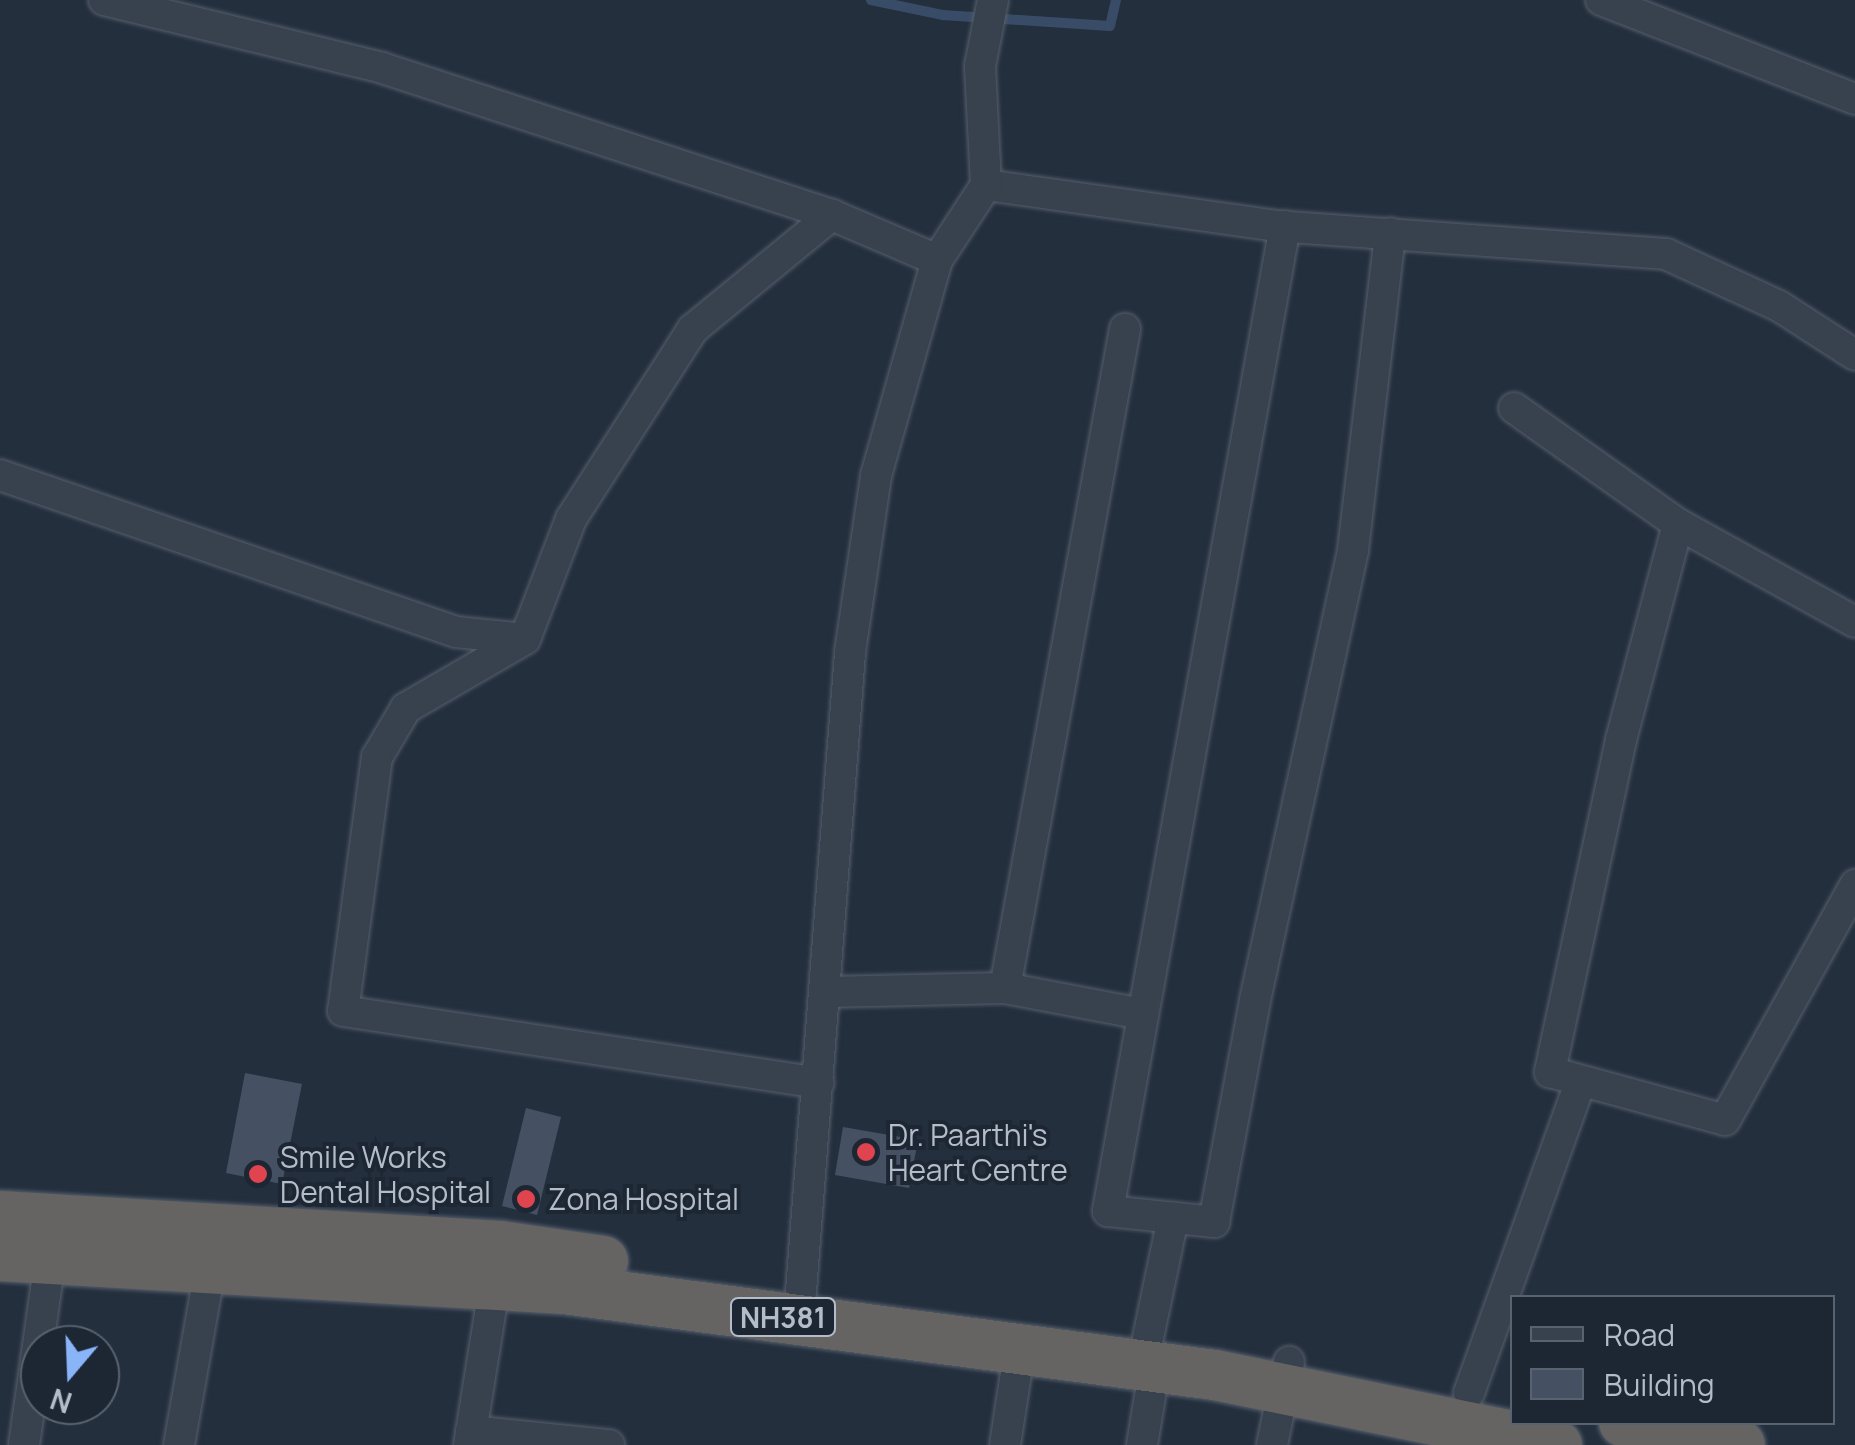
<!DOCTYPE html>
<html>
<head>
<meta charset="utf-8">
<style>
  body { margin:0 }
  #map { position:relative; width:1855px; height:1445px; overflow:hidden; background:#242f3e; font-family:Manrope,sans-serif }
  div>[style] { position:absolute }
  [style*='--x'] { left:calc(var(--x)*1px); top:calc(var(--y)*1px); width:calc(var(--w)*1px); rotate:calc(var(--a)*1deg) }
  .stream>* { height:10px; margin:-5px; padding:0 5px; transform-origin:5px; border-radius:5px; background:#394c67 }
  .building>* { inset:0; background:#455162 }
  .roads { filter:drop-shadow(0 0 2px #565f6c) drop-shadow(0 0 2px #565f6c) }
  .minor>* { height:30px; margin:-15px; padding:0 15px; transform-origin:15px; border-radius:15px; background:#38414e }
  .trunk>* { height:50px; margin:-25px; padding:0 25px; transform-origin:25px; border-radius:25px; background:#656462 }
  .dots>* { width:28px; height:28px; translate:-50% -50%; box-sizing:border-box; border:5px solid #1d2633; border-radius:50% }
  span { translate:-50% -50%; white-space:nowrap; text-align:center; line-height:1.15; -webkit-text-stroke:8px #1d2633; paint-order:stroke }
  .shield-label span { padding:2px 8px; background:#1d2633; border:2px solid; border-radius:8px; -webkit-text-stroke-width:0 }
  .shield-label { font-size:28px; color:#b4bcc9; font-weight:700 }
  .poi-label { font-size:30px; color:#b4bcc9 }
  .left { translate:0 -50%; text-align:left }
  .legend { position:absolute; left:1510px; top:1295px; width:325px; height:130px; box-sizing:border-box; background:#1d2633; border:2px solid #59626f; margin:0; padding:12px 18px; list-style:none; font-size:30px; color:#b4bcc9 }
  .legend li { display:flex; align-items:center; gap:20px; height:50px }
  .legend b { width:50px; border:2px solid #59626f }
  .north { position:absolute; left:20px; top:1325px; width:100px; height:100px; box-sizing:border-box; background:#1d2633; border:2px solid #59626f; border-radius:50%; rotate:199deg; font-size:28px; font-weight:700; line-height:40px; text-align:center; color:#b4bcc9 }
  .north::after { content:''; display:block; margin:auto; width:35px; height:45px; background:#8ab4f8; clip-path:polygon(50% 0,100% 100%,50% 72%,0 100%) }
</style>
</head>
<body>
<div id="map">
  <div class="stream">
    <i style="--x:871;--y:0;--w:74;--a:11.8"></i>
    <i style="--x:943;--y:15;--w:167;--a:3.8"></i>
    <i style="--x:1110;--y:26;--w:27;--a:-77"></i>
  </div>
  <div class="building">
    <i style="clip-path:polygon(245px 1073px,302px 1084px,282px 1184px,226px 1173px)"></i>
    <i style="clip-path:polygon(526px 1108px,561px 1117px,537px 1215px,502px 1206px)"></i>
    <i style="clip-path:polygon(843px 1127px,918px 1140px,909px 1188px,835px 1175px)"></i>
  </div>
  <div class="roads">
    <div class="minor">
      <i style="--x:104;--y:0;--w:286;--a:13.7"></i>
      <i style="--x:382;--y:68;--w:473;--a:18.1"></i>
      <i style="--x:832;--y:215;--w:114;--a:23.2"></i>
      <i style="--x:937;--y:260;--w:224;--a:105.8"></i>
      <i style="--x:876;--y:476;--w:179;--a:98.4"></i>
      <i style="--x:850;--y:653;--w:640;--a:94.39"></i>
      <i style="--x:1601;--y:0;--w:273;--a:21.3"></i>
      <i style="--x:986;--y:185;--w:293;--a:8"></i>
      <i style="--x:1276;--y:226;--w:391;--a:4.1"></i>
      <i style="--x:1666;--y:254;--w:124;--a:24.7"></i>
      <i style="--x:1779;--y:306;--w:90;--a:32.8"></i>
      <i style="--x:1285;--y:226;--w:1001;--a:100.19"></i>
      <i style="--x:1108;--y:1211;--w:107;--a:5.9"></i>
      <i style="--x:1214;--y:1222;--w:226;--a:-79.5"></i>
      <i style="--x:1255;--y:1000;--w:461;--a:-77.7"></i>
      <i style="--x:1353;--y:550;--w:319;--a:-83.3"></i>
      <i style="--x:937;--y:260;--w:90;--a:-56.8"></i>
      <i style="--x:986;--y:185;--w:119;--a:-92.9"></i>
      <i style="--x:980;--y:66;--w:67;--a:-78.9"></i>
      <i style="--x:1514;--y:408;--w:201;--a:35.3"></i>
      <i style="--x:1678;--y:524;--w:202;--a:29"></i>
      <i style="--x:0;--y:475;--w:482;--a:19"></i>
      <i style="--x:456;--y:632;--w:69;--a:5.8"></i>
      <i style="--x:525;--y:639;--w:129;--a:-69"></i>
      <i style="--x:571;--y:519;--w:226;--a:-57.3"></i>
      <i style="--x:693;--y:329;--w:180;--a:-39.4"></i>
      <i style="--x:1678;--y:524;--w:223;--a:104.8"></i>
      <i style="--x:1621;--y:740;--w:340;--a:102.1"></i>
      <i style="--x:1550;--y:1072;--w:181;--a:15.3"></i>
      <i style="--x:1725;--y:1120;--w:269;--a:-61"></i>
      <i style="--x:525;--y:639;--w:138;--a:149.9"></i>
      <i style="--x:406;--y:708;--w:57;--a:120.6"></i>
      <i style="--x:377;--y:757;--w:256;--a:97.6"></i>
      <i style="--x:343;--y:1011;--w:481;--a:8.6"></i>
      <i style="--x:1005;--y:988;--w:670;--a:-79.68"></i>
      <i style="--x:827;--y:992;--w:178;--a:-1.3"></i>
      <i style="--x:1005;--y:988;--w:138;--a:10.8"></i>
      <i style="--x:1148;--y:1338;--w:123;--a:-78.2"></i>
      <i style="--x:1469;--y:1393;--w:331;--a:-70.3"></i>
      <i style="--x:471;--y:1431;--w:139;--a:5.8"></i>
      <i style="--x:24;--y:1445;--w:187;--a:-82"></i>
      <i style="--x:179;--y:1445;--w:184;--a:-80"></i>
      <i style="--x:469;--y:1445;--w:177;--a:-80.9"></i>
      <i style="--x:1005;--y:1445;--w:99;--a:-81.3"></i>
      <i style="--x:1142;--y:1445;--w:80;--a:-80.7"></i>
      <i style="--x:1272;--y:1445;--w:85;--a:-78.4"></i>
    </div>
    <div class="trunk">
      <i style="--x:0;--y:1216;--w:501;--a:3.43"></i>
      <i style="--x:500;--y:1246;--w:104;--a:8.3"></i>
      <i style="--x:0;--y:1256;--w:565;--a:3.35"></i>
      <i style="--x:564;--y:1289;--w:657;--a:7.53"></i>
      <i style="--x:1215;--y:1375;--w:349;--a:11.6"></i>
      <i style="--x:1624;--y:1422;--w:118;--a:11.2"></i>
    </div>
  </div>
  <div class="dots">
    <i style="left:866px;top:1152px;background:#e0444e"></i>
    <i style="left:258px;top:1174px;background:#e0444e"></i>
    <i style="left:526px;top:1199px;background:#e0444e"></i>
  </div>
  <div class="shield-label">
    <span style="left:783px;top:1317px">NH381</span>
  </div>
  <div class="poi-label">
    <span class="left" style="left:888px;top:1152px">Dr. Paarthi's<br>Heart Centre</span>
    <span class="left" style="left:280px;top:1174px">Smile Works<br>Dental Hospital</span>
    <span class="left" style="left:548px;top:1199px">Zona Hospital</span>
  </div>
  <ul class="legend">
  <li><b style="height:12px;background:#38414e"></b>Road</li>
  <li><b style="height:28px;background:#455162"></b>Building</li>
  </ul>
  <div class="north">N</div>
</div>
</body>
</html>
